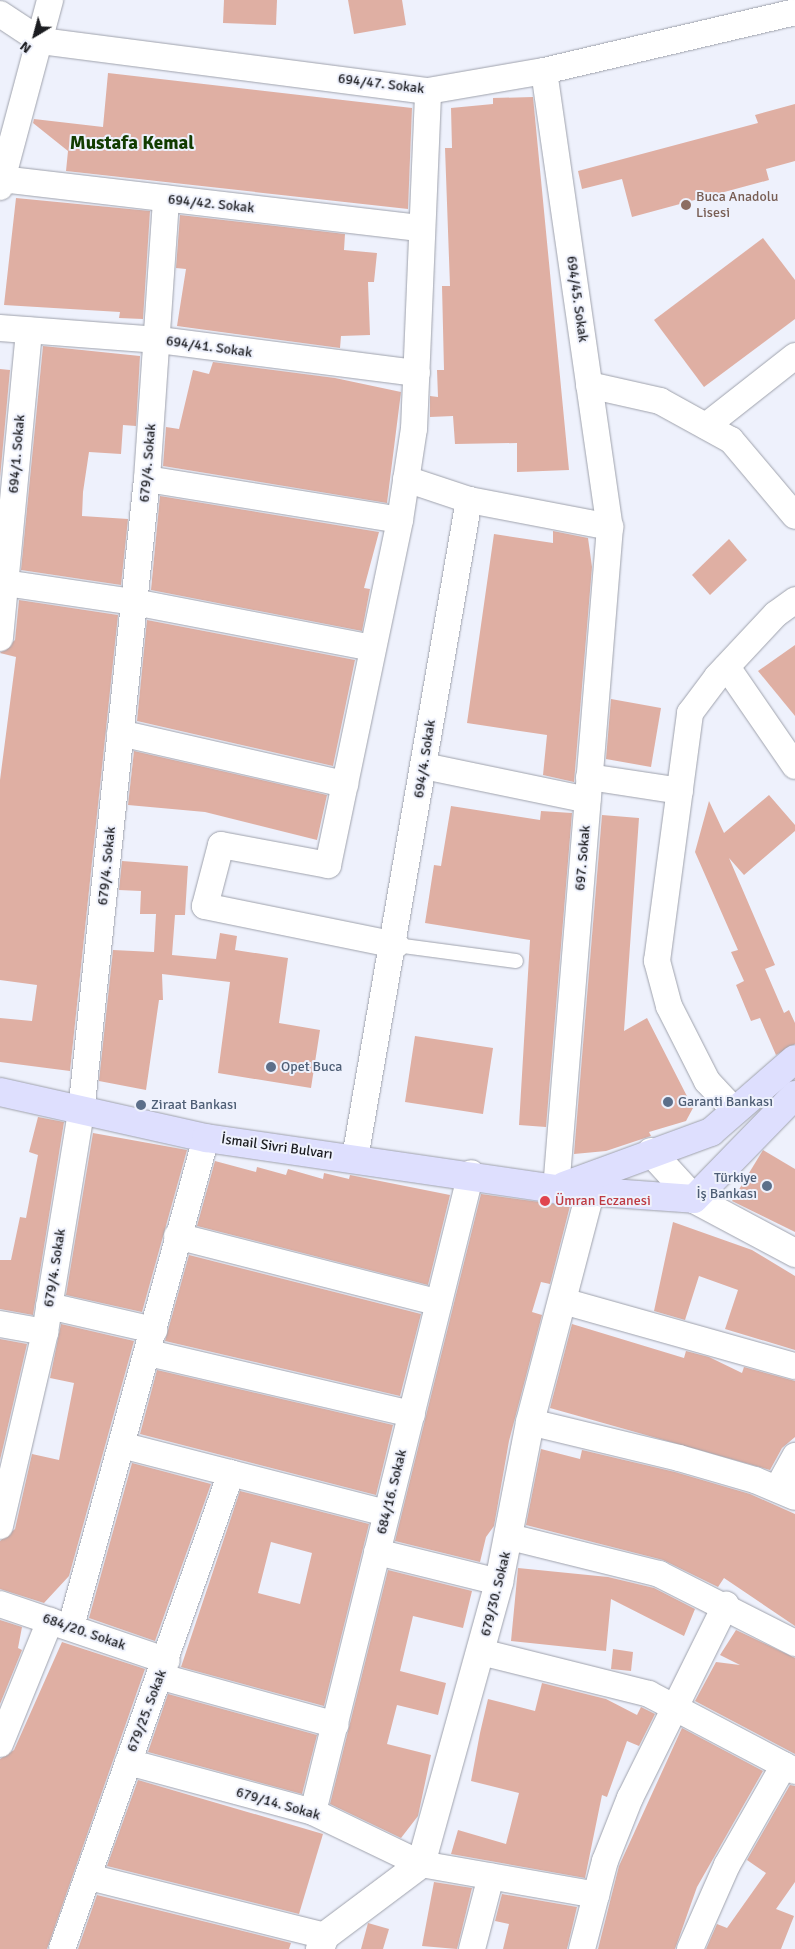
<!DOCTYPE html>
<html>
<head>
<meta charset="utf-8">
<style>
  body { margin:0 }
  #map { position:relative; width:795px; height:1949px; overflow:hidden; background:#eef1fc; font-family:Signika,sans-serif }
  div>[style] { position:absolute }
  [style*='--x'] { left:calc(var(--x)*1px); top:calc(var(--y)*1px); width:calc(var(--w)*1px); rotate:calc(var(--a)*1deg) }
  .building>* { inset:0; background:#dfafa3 }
  .roads { filter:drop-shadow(0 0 1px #9fa2ac) drop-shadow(0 0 1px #9fa2ac) }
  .service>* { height:14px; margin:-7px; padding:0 7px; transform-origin:7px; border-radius:7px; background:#fff }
  .minor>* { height:26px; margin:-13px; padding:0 13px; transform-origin:13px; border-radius:13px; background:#fff }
  .tertiary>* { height:28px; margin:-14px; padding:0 14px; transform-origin:14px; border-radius:14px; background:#fff }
  .secondary>* { height:28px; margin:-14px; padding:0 14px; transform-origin:14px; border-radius:14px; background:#dedffe }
  .dots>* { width:14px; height:14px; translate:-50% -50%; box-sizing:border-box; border:2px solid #eef1fc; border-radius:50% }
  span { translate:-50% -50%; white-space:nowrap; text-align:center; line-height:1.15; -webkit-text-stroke:4px #eef1fc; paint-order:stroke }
  .street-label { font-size:14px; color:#1b1c20 }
  .education-label { font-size:14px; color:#785e54 }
  .left { translate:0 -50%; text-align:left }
  .service-label { font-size:14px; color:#4e5e75 }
  .right { translate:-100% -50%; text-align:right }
  .health-label { font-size:14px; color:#be3a42 }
  .district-label { font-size:19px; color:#123c00; font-weight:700 }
  .north { position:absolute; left:10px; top:10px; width:50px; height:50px; -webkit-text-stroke:4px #eef1fc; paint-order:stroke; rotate:217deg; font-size:14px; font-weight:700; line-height:20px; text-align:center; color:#1b1c20 }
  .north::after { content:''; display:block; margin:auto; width:18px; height:22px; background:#1b1c20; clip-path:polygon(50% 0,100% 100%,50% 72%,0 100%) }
</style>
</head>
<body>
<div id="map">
  <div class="building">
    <i style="clip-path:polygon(224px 0,277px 0,276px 25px,223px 23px)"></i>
    <i style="clip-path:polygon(348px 0,402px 0,406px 25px,354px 34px)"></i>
    <i style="clip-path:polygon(108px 73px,412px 108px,408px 209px,66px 171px,68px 151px,33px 123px,34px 119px,103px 127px)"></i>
    <i style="clip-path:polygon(533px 97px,569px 470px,517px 472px,517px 443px,455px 444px,453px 416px,430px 417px,430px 396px,438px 397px,437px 370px,444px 370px,442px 286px,450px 286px,445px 148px,452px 148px,451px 108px,493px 104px,493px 98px)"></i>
    <i style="clip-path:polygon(795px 104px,795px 161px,766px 169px,769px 180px,632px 217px,622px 179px,582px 189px,578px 171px,758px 123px,755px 115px)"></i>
    <i style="clip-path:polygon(16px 198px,150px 211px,143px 319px,119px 318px,120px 312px,4px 305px)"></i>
    <i style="clip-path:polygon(180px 215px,345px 234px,344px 250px,377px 253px,374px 282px,368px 282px,370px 335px,341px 336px,340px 348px,177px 326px,186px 269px,176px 268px)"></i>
    <i style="clip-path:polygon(763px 238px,795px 280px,795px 319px,704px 387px,654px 320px)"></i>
    <i style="clip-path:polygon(43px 346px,140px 356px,136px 426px,123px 425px,121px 454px,89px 452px,83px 492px,82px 516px,128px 519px,121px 585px,21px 570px)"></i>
    <i style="clip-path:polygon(213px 362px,335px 378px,401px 392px,387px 503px,163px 466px,166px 427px,179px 429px,193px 370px,209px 374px)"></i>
    <i style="clip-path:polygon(0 369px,10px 370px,0 478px)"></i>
    <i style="clip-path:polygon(160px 496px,379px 532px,364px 588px,370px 589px,362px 631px,151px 590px)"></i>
    <i style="clip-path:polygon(553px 531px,588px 538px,592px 567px,574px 782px,543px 775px,547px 735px,467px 723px,494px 534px,553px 543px)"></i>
    <i style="clip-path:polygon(729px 539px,747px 560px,710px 595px,692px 575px)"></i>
    <i style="clip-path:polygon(19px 600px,118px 615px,70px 1071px,0 1062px,0 1018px,32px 1021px,37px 985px,0 980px,0 780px,16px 657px,0 653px,15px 640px)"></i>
    <i style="clip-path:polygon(147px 620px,355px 660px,333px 766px,137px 721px)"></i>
    <i style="clip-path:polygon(795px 645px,795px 716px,758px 671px)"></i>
    <i style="clip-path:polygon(611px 699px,661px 708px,651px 767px,606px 759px)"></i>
    <i style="clip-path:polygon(134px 751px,327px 795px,317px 840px,205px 812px,128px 805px)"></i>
    <i style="clip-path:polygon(769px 795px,795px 825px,795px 831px,744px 875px,729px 858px,775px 965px,765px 969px,784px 1013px,789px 1010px,795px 1023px,795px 1044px,776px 1055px,760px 1018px,751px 1021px,736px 985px,744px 981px,731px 952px,738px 950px,695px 852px,709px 801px,724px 833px)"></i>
    <i style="clip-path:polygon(451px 806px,540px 820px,541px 811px,572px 813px,546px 1127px,519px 1125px,530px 940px,425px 923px,434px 865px,441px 866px)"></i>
    <i style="clip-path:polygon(602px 815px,639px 818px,624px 1031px,647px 1018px,693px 1108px,686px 1121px,649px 1132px,651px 1136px,606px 1151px,574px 1154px)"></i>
    <i style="clip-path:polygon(122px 861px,188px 866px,185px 915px,175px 915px,172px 955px,216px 959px,220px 933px,237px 936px,235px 950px,288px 958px,279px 1023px,320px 1030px,311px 1088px,218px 1073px,230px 982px,162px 974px,163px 1000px,159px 1000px,146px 1090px,99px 1081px,113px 950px,154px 952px,156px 914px,140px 914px,141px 891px,119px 890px)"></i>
    <i style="clip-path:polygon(415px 1036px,493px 1048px,483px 1114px,405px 1102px)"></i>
    <i style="clip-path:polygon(38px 1117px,64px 1122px,33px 1315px,0 1309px,0 1260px,11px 1260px,20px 1217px,26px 1218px,38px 1155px,29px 1152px)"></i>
    <i style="clip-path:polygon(93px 1133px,187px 1150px,142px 1312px,66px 1295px)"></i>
    <i style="clip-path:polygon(763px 1150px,795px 1169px,795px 1232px,732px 1201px)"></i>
    <i style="clip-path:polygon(215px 1161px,256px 1172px,257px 1167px,286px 1175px,288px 1169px,323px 1179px,324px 1173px,349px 1179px,350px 1175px,450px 1195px,428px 1285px,197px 1226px)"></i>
    <i style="clip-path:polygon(481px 1194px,570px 1206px,550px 1284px,541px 1282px,532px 1312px,542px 1315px,509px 1441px,494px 1526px,486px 1537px,480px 1562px,395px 1541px)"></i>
    <i style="clip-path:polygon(673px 1222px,752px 1250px,795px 1276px,795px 1350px,725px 1329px,738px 1290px,699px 1276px,685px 1320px,654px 1311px)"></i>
    <i style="clip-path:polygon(189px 1255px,421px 1314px,400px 1396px,165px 1341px)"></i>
    <i style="clip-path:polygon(61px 1324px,134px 1341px,69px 1576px,44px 1603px,0 1589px,0 1541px,15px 1529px,32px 1454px,59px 1460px,74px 1383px,50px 1378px)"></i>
    <i style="clip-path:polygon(572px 1324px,684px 1358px,686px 1351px,709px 1357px,742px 1373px,744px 1367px,795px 1381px,795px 1437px,782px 1448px,770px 1470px,550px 1408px)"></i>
    <i style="clip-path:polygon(0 1339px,27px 1344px,0 1460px)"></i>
    <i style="clip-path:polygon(157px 1370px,393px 1425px,376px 1495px,140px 1434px)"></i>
    <i style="clip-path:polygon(541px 1449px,580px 1459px,582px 1450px,675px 1472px,750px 1494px,795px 1514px,795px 1626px,724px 1578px,718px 1587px,663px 1560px,526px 1525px)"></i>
    <i style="clip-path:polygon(132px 1463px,211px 1484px,155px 1641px,89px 1618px)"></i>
    <i style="clip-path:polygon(evenodd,240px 1491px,369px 1524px,324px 1706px,181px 1667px,240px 1491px,271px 1542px,312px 1553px,300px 1604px,258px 1593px,271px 1542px)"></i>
    <i style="clip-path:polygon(518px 1568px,608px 1577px,654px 1588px,695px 1609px,684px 1636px,611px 1599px,606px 1651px,511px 1641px)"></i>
    <i style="clip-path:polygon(388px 1570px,472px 1591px,463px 1628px,413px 1616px,400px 1671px,446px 1683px,438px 1715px,397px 1705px,387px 1744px,431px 1755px,418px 1816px,401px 1838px,330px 1804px)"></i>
    <i style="clip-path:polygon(0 1620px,22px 1627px,18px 1648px,22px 1650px,0 1704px)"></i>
    <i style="clip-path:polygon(736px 1630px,795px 1658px,795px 1754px,695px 1701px,716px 1662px,740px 1665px,720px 1655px)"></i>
    <i style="clip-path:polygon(62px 1642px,145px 1669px,47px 1949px,0 1949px,0 1759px,14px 1750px)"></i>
    <i style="clip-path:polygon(613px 1649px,633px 1652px,631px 1671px,611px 1669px)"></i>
    <i style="clip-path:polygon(542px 1683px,606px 1699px,637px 1715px,641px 1707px,655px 1714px,639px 1746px,627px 1741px,607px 1797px,602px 1795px,585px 1878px,451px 1854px,458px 1830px,506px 1844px,519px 1793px,471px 1781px,480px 1733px,488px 1699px,535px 1711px)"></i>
    <i style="clip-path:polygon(168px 1694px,317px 1735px,302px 1794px,148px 1752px)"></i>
    <i style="clip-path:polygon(682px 1728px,763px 1771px,697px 1887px,675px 1949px,598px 1949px,619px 1866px)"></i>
    <i style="clip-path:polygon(138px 1780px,323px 1834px,299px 1914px,107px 1866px)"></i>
    <i style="clip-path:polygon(790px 1785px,795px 1786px,795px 1882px,776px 1909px,794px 1916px,781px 1949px,706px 1949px,717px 1924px,727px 1928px,766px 1873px,747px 1860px)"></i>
    <i style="clip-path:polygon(434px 1882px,472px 1888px,457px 1949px,422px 1946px)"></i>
    <i style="clip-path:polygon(502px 1894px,577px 1907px,567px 1949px,503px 1949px,509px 1924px,495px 1921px)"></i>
    <i style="clip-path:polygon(97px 1895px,291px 1943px,289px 1949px,78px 1949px)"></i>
    <i style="clip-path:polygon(368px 1923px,389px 1929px,383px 1949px,361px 1949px)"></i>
  </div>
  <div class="roads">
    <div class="service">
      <i style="--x:396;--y:945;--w:121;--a:7.6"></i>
    </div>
    <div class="minor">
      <i style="--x:0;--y:14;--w:49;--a:33.4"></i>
      <i style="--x:41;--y:41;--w:390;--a:7.4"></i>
      <i style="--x:428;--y:91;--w:118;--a:-9.8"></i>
      <i style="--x:544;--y:71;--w:258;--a:-13.2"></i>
      <i style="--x:544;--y:71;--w:461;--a:81.8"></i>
      <i style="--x:610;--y:527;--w:664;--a:94.66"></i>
      <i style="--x:2;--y:179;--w:422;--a:6.7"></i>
      <i style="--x:0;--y:187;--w:194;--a:-75"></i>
      <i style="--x:0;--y:328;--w:159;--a:4.3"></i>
      <i style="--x:159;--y:340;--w:260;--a:7.3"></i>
      <i style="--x:589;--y:385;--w:73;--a:12.7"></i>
      <i style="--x:660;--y:401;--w:81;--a:28.8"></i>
      <i style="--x:731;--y:440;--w:99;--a:49.9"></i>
      <i style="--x:706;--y:426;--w:113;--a:-38.2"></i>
      <i style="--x:147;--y:479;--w:256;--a:9.2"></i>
      <i style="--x:406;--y:479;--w:66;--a:18.4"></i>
      <i style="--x:5;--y:583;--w:130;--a:8.4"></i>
      <i style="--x:134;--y:602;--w:243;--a:10.9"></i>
      <i style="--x:0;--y:638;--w:309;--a:-84.6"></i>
      <i style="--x:727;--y:667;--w:120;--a:55.5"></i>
      <i style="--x:120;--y:733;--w:231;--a:12.8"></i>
      <i style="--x:424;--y:766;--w:167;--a:11.7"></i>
      <i style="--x:589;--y:777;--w:92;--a:8.7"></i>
      <i style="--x:396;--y:945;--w:195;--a:-168.5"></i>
      <i style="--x:205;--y:906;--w:63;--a:-75.3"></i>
      <i style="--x:221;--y:845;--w:109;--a:10.6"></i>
      <i style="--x:328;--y:865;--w:352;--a:-78.2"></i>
      <i style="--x:400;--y:520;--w:92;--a:-81.3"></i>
      <i style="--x:414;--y:429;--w:338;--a:-87.6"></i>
      <i style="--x:735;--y:1111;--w:41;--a:-133"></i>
      <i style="--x:707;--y:1081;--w:84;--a:-116.9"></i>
      <i style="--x:669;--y:1006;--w:47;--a:-104.9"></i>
      <i style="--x:657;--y:961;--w:250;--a:-82.4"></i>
      <i style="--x:690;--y:713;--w:45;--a:-53.1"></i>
      <i style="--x:717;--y:677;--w:86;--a:-46.9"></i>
      <i style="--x:776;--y:614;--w:24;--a:-36"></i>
      <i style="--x:355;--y:1158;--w:668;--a:-80.17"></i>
      <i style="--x:469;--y:500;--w:144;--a:10.8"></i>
      <i style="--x:177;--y:1236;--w:270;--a:14.3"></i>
      <i style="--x:563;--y:1301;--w:241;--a:15.7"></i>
      <i style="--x:49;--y:1306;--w:108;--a:12.9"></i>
      <i style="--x:0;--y:1324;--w:46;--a:10.1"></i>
      <i style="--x:149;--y:1353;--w:270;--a:13.1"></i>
      <i style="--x:530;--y:1422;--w:153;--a:13.6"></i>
      <i style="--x:679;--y:1458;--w:79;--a:16.1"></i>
      <i style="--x:755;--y:1480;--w:43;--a:23"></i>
      <i style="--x:121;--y:1445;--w:274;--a:14.4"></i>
      <i style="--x:777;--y:1489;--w:38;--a:-61"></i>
      <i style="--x:0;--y:1526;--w:199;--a:-76.9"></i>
      <i style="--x:45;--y:1332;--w:222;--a:-80.7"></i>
      <i style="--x:81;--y:1113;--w:637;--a:-84.06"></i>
      <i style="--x:147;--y:479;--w:281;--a:-86.1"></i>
      <i style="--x:510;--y:1537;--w:154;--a:13.9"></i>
      <i style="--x:659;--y:1574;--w:153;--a:26.9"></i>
      <i style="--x:377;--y:1552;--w:126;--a:13.8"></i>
      <i style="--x:0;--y:1604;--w:176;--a:18.8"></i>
      <i style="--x:71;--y:1626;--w:506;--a:-74.54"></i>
      <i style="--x:481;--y:1652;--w:173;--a:14"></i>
      <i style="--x:649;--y:1694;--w:165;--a:27.8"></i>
      <i style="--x:162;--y:1677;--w:180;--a:15.4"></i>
      <i style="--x:0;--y:1744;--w:133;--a:-67.9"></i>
      <i style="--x:128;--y:1762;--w:192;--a:15.1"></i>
      <i style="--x:313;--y:1812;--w:120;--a:25.7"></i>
      <i style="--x:421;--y:1864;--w:178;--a:10"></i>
      <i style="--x:313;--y:1812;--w:658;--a:-76.11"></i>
      <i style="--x:89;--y:1877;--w:243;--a:14"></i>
      <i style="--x:62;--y:1949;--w:505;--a:-70.45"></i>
      <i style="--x:472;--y:1949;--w:75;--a:-75.4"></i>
      <i style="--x:582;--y:1949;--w:91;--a:-75.4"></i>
      <i style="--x:605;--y:1861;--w:68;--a:-68.4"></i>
      <i style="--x:630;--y:1798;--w:216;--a:-63.6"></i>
      <i style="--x:690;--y:1949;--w:92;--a:-66.2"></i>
      <i style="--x:727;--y:1865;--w:115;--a:-60.3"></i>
    </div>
    <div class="tertiary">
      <i style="--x:651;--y:1152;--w:64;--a:47.5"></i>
      <i style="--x:694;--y:1199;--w:115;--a:28.1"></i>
      <i style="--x:320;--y:1949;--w:14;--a:-69"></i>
      <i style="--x:325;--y:1936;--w:120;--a:-36.9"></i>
      <i style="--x:421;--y:1864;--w:293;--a:-74.5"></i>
      <i style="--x:499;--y:1582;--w:163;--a:-79"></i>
      <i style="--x:530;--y:1422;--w:240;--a:-75.3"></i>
    </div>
    <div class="secondary">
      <i style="--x:0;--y:1092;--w:211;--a:12.6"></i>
      <i style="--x:206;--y:1138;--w:354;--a:8.3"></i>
      <i style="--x:556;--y:1189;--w:138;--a:4.1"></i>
      <i style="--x:694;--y:1199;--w:145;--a:-45.8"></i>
      <i style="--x:564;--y:1186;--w:157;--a:-20.2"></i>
      <i style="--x:711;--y:1132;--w:111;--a:-41"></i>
    </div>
  </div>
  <div class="dots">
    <i style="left:686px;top:205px;background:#8d6e63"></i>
    <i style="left:271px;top:1067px;background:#5c6f8a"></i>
    <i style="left:668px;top:1102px;background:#5c6f8a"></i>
    <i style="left:141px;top:1105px;background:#5c6f8a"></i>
    <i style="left:767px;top:1186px;background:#5c6f8a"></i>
    <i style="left:545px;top:1201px;background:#e0444e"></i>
  </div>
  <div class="street-label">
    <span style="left:381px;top:84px;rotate:7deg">694/47. Sokak</span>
    <span style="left:211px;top:204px;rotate:6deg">694/42. Sokak</span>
    <span style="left:577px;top:299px;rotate:82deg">694/45. Sokak</span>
    <span style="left:209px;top:347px;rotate:8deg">694/41. Sokak</span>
    <span style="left:17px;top:454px;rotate:-85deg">694/1. Sokak</span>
    <span style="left:148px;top:463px;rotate:-85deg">679/4. Sokak</span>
    <span style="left:425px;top:759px;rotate:-81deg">694/4. Sokak</span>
    <span style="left:583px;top:858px;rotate:-85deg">697. Sokak</span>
    <span style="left:107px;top:866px;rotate:-84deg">679/4. Sokak</span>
    <span style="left:277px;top:1147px;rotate:8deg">İsmail Sivri Bulvarı</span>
    <span style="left:55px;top:1268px;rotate:-81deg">679/4. Sokak</span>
    <span style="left:392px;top:1492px;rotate:-76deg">684/16. Sokak</span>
    <span style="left:496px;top:1594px;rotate:-76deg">679/30. Sokak</span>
    <span style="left:84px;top:1632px;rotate:19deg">684/20. Sokak</span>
    <span style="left:147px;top:1711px;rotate:-69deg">679/25. Sokak</span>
    <span style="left:278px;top:1804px;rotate:16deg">679/14. Sokak</span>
  </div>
  <div class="education-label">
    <span class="left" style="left:696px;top:205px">Buca Anadolu<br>Lisesi</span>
  </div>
  <div class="service-label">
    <span class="left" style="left:281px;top:1067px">Opet Buca</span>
    <span class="left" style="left:678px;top:1102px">Garanti Bankası</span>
    <span class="left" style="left:151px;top:1105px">Ziraat Bankası</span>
    <span class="right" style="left:757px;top:1186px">Türkiye<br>İş Bankası</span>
  </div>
  <div class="health-label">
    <span class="left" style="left:555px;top:1201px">Ümran Eczanesi</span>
  </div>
  <div class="district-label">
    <span style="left:132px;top:144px">Mustafa Kemal</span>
  </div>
  <div class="north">N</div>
</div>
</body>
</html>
